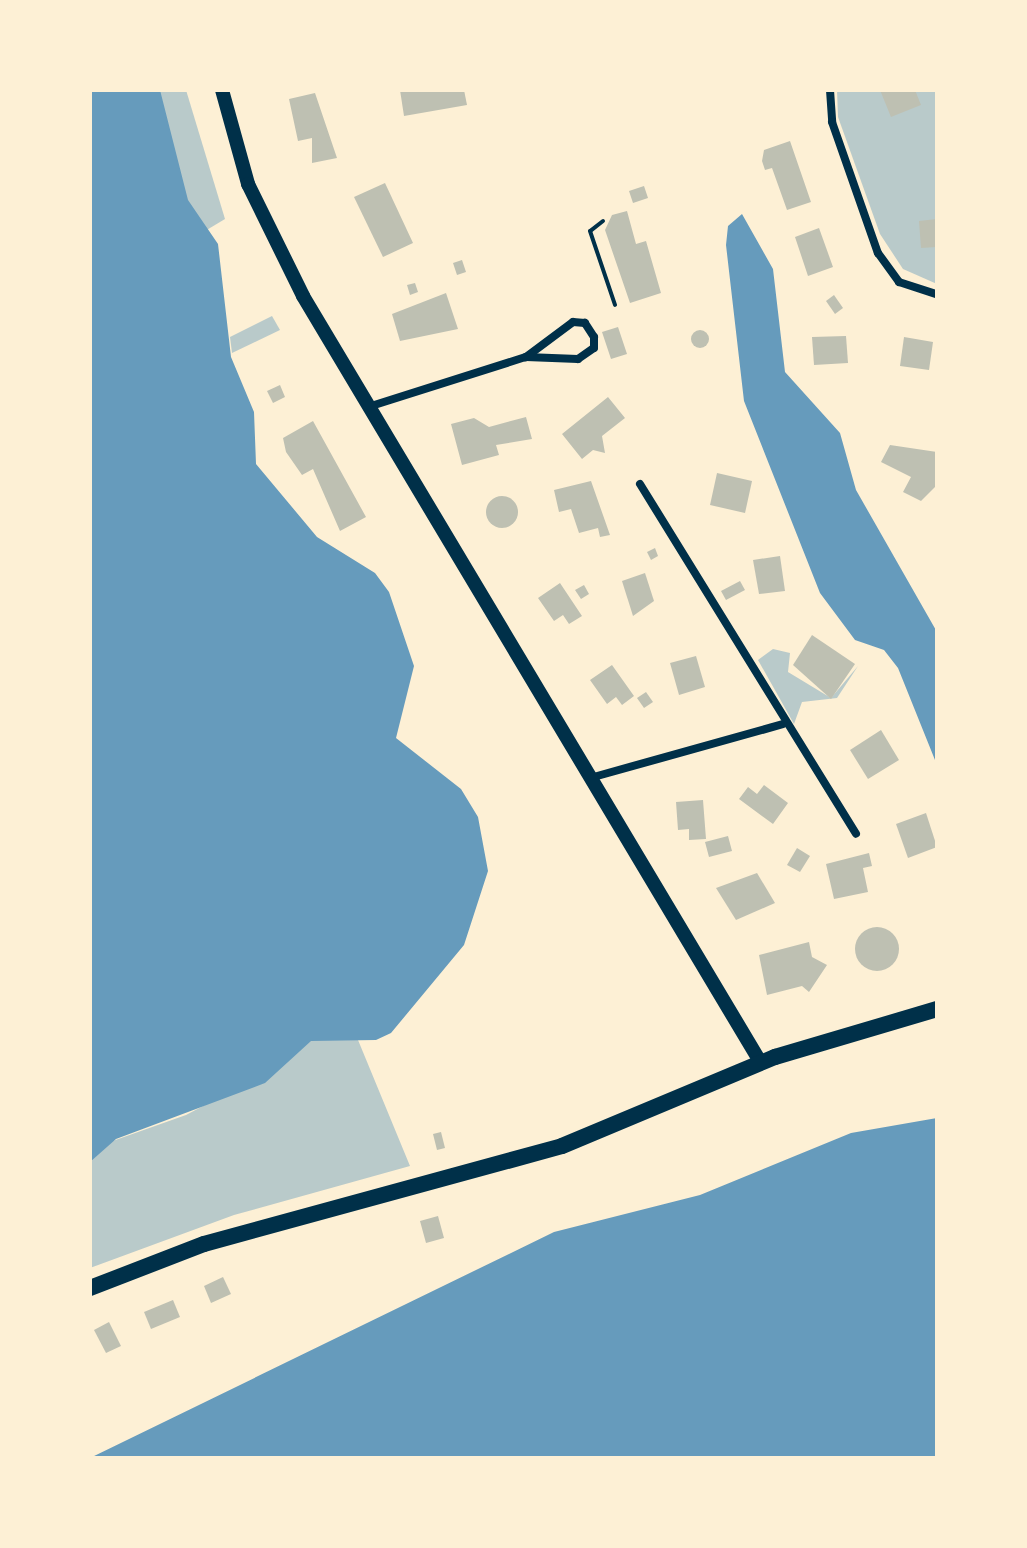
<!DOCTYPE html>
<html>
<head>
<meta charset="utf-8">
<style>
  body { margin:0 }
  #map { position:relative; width:1027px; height:1548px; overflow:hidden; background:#fdf0d5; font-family:"Fira Sans Condensed",sans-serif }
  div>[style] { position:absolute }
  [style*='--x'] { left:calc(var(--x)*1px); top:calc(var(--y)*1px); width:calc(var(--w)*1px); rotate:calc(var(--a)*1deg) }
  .green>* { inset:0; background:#b9caca }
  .water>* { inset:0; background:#669bbc }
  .building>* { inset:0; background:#bec0b2 }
  .round { border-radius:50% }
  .path>* { height:4px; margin:-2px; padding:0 2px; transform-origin:2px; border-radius:2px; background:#003049 }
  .minor>* { height:8px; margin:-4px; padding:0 4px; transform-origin:4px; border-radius:4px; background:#003049 }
  .tertiary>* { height:14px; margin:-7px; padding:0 7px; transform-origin:7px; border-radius:7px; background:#003049 }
  .secondary>* { height:16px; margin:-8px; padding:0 8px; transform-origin:8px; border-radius:8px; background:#003049 }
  span { translate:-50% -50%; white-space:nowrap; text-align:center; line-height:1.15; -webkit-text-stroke:8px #fdf0d5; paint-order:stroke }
  .frame { position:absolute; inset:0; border:92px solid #fdf0d5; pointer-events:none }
</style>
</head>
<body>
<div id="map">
  <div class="green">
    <i style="clip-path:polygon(140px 90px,186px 90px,225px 219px,195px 237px)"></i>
    <i style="clip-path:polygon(837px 90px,937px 90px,937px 284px,903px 269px,880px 234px,838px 117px)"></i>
    <i style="clip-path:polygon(272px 316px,280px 330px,232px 353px,230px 337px)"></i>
    <i style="clip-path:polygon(773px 649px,790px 653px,788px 672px,831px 698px,858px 666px,837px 698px,802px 702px,794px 724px,758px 660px)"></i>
    <i style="clip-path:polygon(351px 1023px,410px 1166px,234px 1215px,90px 1268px,90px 1161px,107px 1143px,186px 1115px,243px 1085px,279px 1052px)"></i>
  </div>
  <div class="water">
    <i style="clip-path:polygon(90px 90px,160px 90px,188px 200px,218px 244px,231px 357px,254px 412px,256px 464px,317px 537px,375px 573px,389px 592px,414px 666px,396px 738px,461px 789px,478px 817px,488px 871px,464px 945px,391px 1033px,376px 1040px,311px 1041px,265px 1083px,116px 1139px,90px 1162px)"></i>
    <i style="clip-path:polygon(742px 214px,773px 269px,785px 372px,840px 433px,856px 490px,937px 632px,937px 765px,898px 668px,884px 650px,855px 640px,820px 593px,744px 401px,726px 245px,728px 226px)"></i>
    <i style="clip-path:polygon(937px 1118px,937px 1458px,90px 1458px,554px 1232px,700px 1195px,851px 1133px)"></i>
  </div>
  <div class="building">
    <i style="clip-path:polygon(400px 90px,464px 90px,467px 105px,404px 116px)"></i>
    <i style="clip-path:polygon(880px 90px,915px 90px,921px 105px,891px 117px)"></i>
    <i style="clip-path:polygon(315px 93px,337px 158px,312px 163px,312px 138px,298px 141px,289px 99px)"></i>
    <i style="clip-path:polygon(790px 141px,811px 202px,787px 210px,772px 168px,765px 170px,762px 161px,764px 150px)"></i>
    <i style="clip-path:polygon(385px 183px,413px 243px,383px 257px,354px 197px)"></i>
    <i style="clip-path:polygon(644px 186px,648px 198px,633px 203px,629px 191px)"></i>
    <i style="clip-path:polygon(627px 211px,636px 244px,646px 241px,661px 293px,630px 303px,605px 230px,612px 215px)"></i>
    <i style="clip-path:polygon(937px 219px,937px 247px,921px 248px,919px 221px)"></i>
    <i style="clip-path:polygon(819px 228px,833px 267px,808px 276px,795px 237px)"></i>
    <i style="clip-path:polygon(462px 260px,466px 272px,457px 275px,453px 263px)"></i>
    <i style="clip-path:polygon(415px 283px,418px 292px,410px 295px,407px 285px)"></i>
    <i style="clip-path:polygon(446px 293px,458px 329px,400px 341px,392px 314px)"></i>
    <i style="clip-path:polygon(834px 295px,843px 308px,835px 314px,826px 301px)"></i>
    <i style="clip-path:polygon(618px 327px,627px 354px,611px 359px,602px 332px)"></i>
    <i class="round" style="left:691px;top:330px;width:18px;height:18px"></i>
    <i style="clip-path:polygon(846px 336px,848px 363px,814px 365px,812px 337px)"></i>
    <i style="clip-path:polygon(904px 337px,933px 342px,929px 370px,900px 366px)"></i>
    <i style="clip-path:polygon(280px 385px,285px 397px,273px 403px,267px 391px)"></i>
    <i style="clip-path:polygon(608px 397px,625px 418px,602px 436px,605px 453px,593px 450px,582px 459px,562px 434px)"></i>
    <i style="clip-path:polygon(526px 417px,532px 439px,496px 445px,499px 455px,462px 465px,451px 424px,474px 418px,489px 427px)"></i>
    <i style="clip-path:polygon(313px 421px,366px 517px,340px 531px,313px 469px,302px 475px,286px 452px,283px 438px)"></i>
    <i style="clip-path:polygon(890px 445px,937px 452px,937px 485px,921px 501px,903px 492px,911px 477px,881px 462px)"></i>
    <i style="clip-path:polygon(717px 473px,752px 481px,745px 513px,710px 505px)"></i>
    <i style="clip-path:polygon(591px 481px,610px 535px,600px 537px,598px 528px,579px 533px,571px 509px,559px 512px,554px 490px)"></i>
    <i class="round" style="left:486px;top:496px;width:32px;height:32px"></i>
    <i style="clip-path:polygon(655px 548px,658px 556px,651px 560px,647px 552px)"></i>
    <i style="clip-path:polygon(780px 556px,785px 591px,759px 594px,753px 560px)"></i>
    <i style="clip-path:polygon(645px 573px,654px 601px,633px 616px,622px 581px)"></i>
    <i style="clip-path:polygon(740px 581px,745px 590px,726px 600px,721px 591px)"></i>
    <i style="clip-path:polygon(560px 583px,582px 616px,569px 624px,563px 615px,554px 621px,538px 598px)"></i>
    <i style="clip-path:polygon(584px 585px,589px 594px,581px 599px,575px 590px)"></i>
    <i style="clip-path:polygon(812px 635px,855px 664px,831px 699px,793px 665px)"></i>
    <i style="clip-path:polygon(696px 656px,705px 687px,679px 695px,670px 663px)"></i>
    <i style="clip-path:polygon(612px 665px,634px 696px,622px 705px,616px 697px,607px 704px,590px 680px)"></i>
    <i style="clip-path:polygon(646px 692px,653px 702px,644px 708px,637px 698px)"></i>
    <i style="clip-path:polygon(881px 730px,899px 760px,868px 779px,850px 750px)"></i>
    <i style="clip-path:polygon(764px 785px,788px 803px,773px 824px,739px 799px,748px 787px,757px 794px)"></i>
    <i style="clip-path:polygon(703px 800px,706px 839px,689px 840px,689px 829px,678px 830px,676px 802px)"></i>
    <i style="clip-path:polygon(926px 813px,937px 847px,908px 858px,896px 824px)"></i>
    <i style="clip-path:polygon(728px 836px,732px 851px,709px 857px,705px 842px)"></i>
    <i style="clip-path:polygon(797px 848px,810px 856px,800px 872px,787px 865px)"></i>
    <i style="clip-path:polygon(869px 853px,872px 866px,863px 868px,868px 892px,834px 899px,826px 864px)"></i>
    <i style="clip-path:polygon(757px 873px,775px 903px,736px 920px,716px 888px)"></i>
    <i class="round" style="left:855px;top:927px;width:44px;height:44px"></i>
    <i style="clip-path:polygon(809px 942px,812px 957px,827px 965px,809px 992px,802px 986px,767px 995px,759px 955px)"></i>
    <i style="clip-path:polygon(441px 1132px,445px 1148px,437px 1150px,433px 1134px)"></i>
    <i style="clip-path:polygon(438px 1216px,444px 1238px,426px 1243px,420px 1221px)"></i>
    <i style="clip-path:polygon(223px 1277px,231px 1294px,211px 1303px,204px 1286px)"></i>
    <i style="clip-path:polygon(173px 1300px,180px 1317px,151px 1329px,144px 1312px)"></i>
    <i style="clip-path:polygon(109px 1322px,121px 1346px,106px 1353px,94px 1330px)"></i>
  </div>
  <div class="path">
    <i style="--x:603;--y:221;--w:16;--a:142"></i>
    <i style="--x:590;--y:231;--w:78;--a:71.3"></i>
  </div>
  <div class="minor">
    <i style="--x:830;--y:90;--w:32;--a:86"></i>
    <i style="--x:832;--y:122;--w:139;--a:70.7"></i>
    <i style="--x:878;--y:253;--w:36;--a:54"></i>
    <i style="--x:899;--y:282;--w:40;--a:18"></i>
    <i style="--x:368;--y:407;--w:166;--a:-17.6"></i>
    <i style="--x:526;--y:357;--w:52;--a:2.2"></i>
    <i style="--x:578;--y:359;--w:19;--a:-35"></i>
    <i style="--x:594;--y:348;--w:11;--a:-90"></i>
    <i style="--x:594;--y:337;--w:17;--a:-123"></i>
    <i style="--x:585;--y:323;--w:12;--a:-175"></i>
    <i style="--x:573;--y:322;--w:59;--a:143.3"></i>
    <i style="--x:640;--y:484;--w:411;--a:58.3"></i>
    <i style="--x:590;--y:778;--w:200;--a:-15.6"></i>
  </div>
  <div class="tertiary">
    <i style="--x:222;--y:90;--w:98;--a:74.5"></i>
    <i style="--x:248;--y:184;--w:125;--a:63.8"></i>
    <i style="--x:303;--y:296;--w:893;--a:59.16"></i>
  </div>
  <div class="secondary">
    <i style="--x:90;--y:1288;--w:122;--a:-21.1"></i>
    <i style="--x:204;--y:1244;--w:371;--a:-15.3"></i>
    <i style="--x:562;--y:1146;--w:231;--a:-22.7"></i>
    <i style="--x:775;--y:1057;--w:169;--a:-16.5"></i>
  </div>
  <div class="frame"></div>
</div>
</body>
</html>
